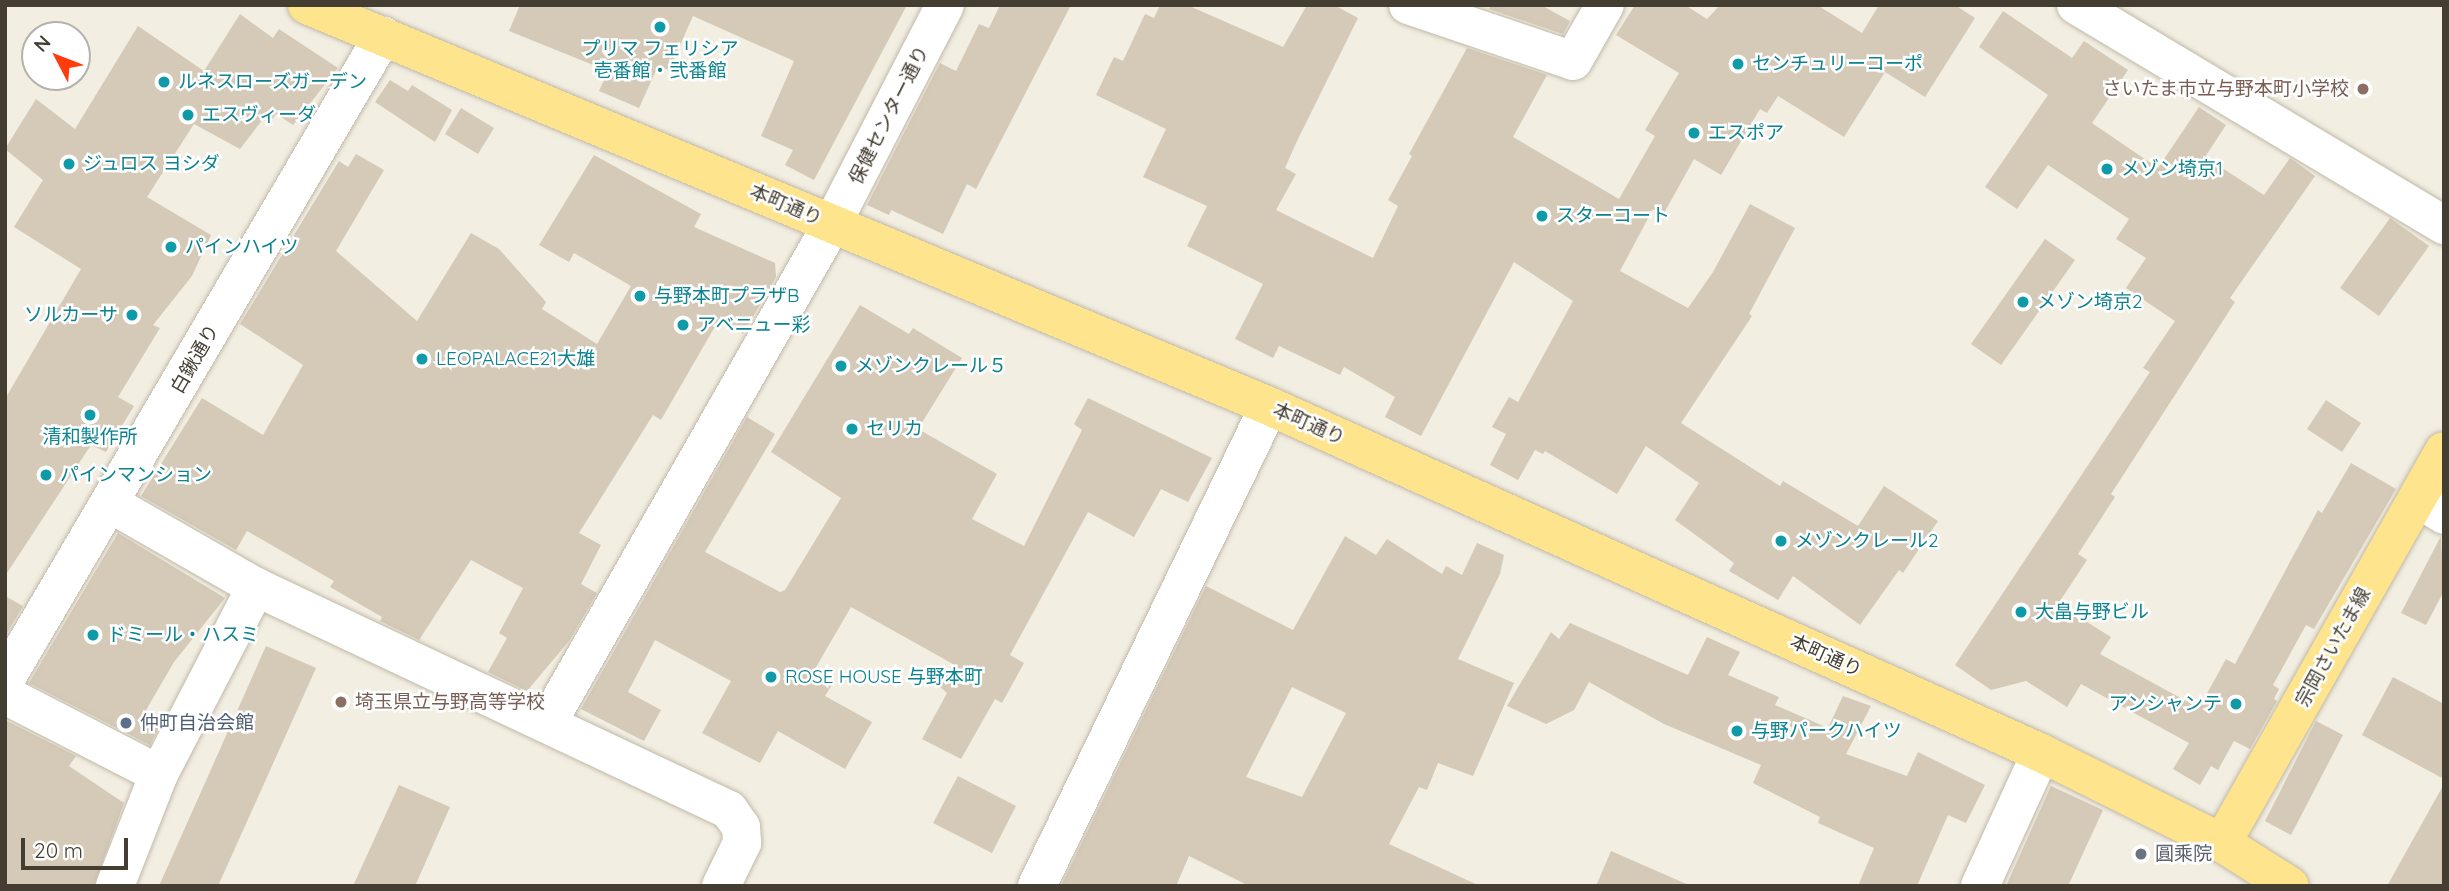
<!DOCTYPE html>
<html>
<head>
<meta charset="utf-8">
<style>
  body { margin:0 }
  #map { position:relative; width:2449px; height:891px; overflow:hidden; background:#f2eee2; font-family:Quicksand,"Noto Sans JP",sans-serif }
  div>[style] { position:absolute }
  [style*='--x'] { left:calc(var(--x)*1px); top:calc(var(--y)*1px); width:calc(var(--w)*1px); rotate:calc(var(--a)*1deg) }
  .building>* { inset:0; background:#d4cab7 }
  .roads { filter:drop-shadow(0 0 2px #c1b9a7) drop-shadow(0 0 2px #c1b9a7) }
  .minor>* { height:38px; margin:-19px; padding:0 19px; transform-origin:19px; border-radius:19px; background:#fff }
  .major>* { height:38px; margin:-19px; padding:0 19px; transform-origin:19px; border-radius:19px; background:#ffe48e }
  .dots>* { width:19px; height:19px; translate:-50% -50%; box-sizing:border-box; border:4px solid #fff; border-radius:50% }
  span { translate:-50% -50%; white-space:nowrap; text-align:center; line-height:1.15; -webkit-text-stroke:5px #fff; paint-order:stroke }
  .culture-label { font-size:19px; color:#0d838f }
  .left { translate:0 -50%; text-align:left }
  .right { translate:-100% -50%; text-align:right }
  .education-label { font-size:19px; color:#785e54 }
  .street-label { font-size:19px; color:#443e32 }
  .service-label { font-size:19px; color:#4e5e75 }
  .worship-label { font-size:19px; color:#5b616d }
  .frame { position:absolute; inset:0; border:7px solid #443e32; pointer-events:none }
  .north { position:absolute; left:21px; top:21px; width:70px; height:70px; box-sizing:border-box; background:#fff; border:2px solid #b4b2ad; border-radius:50%; rotate:312deg; font-size:19px; font-weight:700; line-height:28px; text-align:center; color:#443e32 }
  .north::after { content:''; display:block; margin:auto; width:24px; height:32px; background:#ff3c0c; clip-path:polygon(50% 0,100% 100%,50% 72%,0 100%) }
  .scale { position:absolute; left:21px; top:838px; width:107px; height:32px; box-sizing:border-box; border:4px solid #443e32; border-top:0; padding-left:9px; font-size:21px; line-height:24px; white-space:nowrap; color:#443e32; -webkit-text-stroke:5px #fff; paint-order:stroke }
</style>
</head>
<body>
<div id="map">
  <div class="building">
    <i style="clip-path:polygon(520px 5px,907px 5px,814px 180px,785px 165px,793px 150px,761px 136px,794px 61px,693px 16px,669px 70px,658px 66px,639px 108px,599px 91px,608px 71px,509px 31px)"></i>
    <i style="clip-path:polygon(1000px 5px,1071px 5px,976px 189px,967px 184px,943px 234px,891px 210px,889px 215px,867px 205px,940px 63px,956px 71px,979px 24px,989px 28px)"></i>
    <i style="clip-path:polygon(1160px 5px,1187px 5px,1283px 47px,1307px 5px,1334px 5px,1358px 18px,1297px 141px,1285px 168px,1296px 174px,1276px 210px,1373px 258px,1398px 206px,1388px 200px,1412px 156px,1409px 154px,1467px 48px,1547px 75px,1513px 137px,1619px 199px,1655px 136px,1645px 130px,1679px 73px,1616px 35px,1635px 5px,1685px 5px,1707px 19px,1720px 5px,1817px 5px,1862px 33px,1879px 5px,1955px 5px,1975px 18px,1925px 97px,1885px 72px,1844px 137px,1778px 96px,1767px 113px,1760px 109px,1721px 175px,1694px 159px,1663px 215px,1653px 209px,1620px 271px,1688px 308px,1713px 272px,1750px 204px,1795px 228px,1749px 314px,1752px 316px,1681px 423px,1780px 486px,1783px 481px,1858px 526px,1884px 486px,1938px 521px,1903px 573px,1899px 570px,1860px 625px,1793px 576px,1778px 600px,1729px 571px,1734px 563px,1675px 520px,1699px 483px,1646px 446px,1617px 494px,1545px 451px,1543px 454px,1535px 450px,1518px 480px,1490px 465px,1506px 434px,1492px 427px,1509px 397px,1518px 402px,1573px 301px,1514px 262px,1421px 436px,1385px 417px,1395px 397px,1344px 367px,1340px 375px,1279px 346px,1273px 358px,1235px 339px,1263px 284px,1187px 246px,1207px 206px,1143px 177px,1166px 129px,1096px 95px,1114px 57px,1123px 61px,1145px 14px,1154px 18px)"></i>
    <i style="clip-path:polygon(1491px 5px,1541px 5px,1570px 21px,1563px 34px,1489px 9px)"></i>
    <i style="clip-path:polygon(2003px 11px,2072px 58px,2084px 41px,2128px 70px,2092px 123px,2158px 168px,2199px 107px,2226px 125px,2205px 157px,2264px 195px,2290px 158px,2315px 176px,2230px 298px,2235px 302px,2111px 494px,2115px 497px,2078px 554px,2087px 560px,2058px 604px,2111px 637px,2100px 654px,2199px 708px,2226px 659px,2235px 664px,2318px 510px,2322px 513px,2351px 463px,2396px 489px,2314px 629px,2306px 625px,2273px 685px,2279px 689px,2274px 699px,2277px 701px,2250px 749px,2234px 741px,2218px 770px,2211px 766px,2200px 785px,2173px 769px,2189px 743px,2081px 684px,2067px 707px,2026px 681px,1991px 690px,1955px 665px,2150px 372px,2143px 368px,2175px 321px,2126px 288px,2146px 258px,2116px 239px,2129px 219px,2048px 165px,2017px 209px,1985px 187px,2048px 95px,1979px 47px)"></i>
    <i style="clip-path:polygon(240px 14px,273px 38px,279px 29px,338px 68px,293px 125px,276px 114px,269px 123px,263px 119px,240px 149px,194px 124px,147px 197px,211px 235px,192px 276px,153px 325px,160px 328px,118px 397px,134px 406px,106px 452px,91px 445px,5px 576px,5px 399px,81px 269px,14px 227px,43px 180px,5px 149px,36px 99px,75px 129px,138px 26px,204px 71px)"></i>
    <i style="clip-path:polygon(390px 80px,408px 91px,412px 85px,452px 110px,435px 142px,375px 102px)"></i>
    <i style="clip-path:polygon(461px 108px,494px 128px,478px 154px,445px 134px)"></i>
    <i style="clip-path:polygon(356px 154px,384px 170px,336px 251px,417px 321px,471px 233px,499px 249px,546px 302px,542px 309px,597px 344px,631px 286px,574px 253px,569px 262px,539px 245px,594px 155px,701px 214px,694px 227px,775px 263px,776px 277px,743px 334px,721px 316px,661px 420px,653px 415px,579px 533px,601px 545px,581px 584px,597px 593px,569px 641px,527px 691px,488px 672px,507px 638px,499px 633px,523px 588px,471px 560px,419px 640px,380px 621px,382px 617px,330px 587px,334px 581px,247px 531px,236px 550px,141px 496px,202px 398px,263px 435px,303px 365px,240px 324px,339px 161px,348px 167px)"></i>
    <i style="clip-path:polygon(2390px 218px,2429px 246px,2379px 316px,2340px 288px)"></i>
    <i style="clip-path:polygon(2045px 239px,2075px 260px,2001px 365px,1971px 344px)"></i>
    <i style="clip-path:polygon(860px 305px,909px 334px,913px 328px,962px 358px,918px 429px,997px 474px,972px 519px,1024px 546px,1082px 430px,1074px 424px,1088px 398px,1212px 458px,1188px 502px,1161px 489px,1134px 537px,1088px 512px,1010px 655px,1024px 663px,1002px 703px,995px 699px,961px 759px,922px 739px,947px 693px,939px 686px,953px 664px,851px 607px,812px 674px,833px 683px,825px 696px,872px 722px,845px 769px,778px 731px,760px 763px,702px 733px,731px 681px,655px 640px,628px 692px,661px 710px,644px 741px,581px 709px,747px 417px,775px 434px,705px 552px,780px 592px,785px 590px,841px 498px,771px 452px)"></i>
    <i style="clip-path:polygon(2326px 400px,2361px 423px,2342px 452px,2307px 429px)"></i>
    <i style="clip-path:polygon(118px 533px,225px 598px,174px 662px,142px 717px,159px 727px,150px 745px,29px 683px)"></i>
    <i style="clip-path:polygon(evenodd,1345px 536px,1376px 555px,1387px 539px,1442px 574px,1446px 566px,1462px 575px,1477px 543px,1504px 555px,1500px 574px,1458px 659px,1514px 683px,1473px 776px,1438px 763px,1427px 790px,1419px 787px,1389px 844px,1480px 886px,1249px 886px,1189px 856px,1176px 886px,1061px 886px,1206px 586px,1293px 630px,1345px 536px,1292px 687px,1346px 713px,1302px 797px,1246px 777px,1292px 687px)"></i>
    <i style="clip-path:polygon(2441px 536px,2444px 591px,2426px 625px,2401px 613px)"></i>
    <i style="clip-path:polygon(5px 596px,23px 606px,5px 636px)"></i>
    <i style="clip-path:polygon(1570px 623px,1688px 675px,1707px 637px,1740px 652px,1728px 675px,1779px 697px,1775px 705px,1828px 728px,1843px 696px,1871px 706px,1846px 754px,1907px 776px,1918px 752px,1985px 785px,1966px 823px,1948px 815px,1917px 886px,1858px 886px,1874px 848px,1818px 823px,1820px 817px,1753px 783px,1761px 765px,1664px 724px,1589px 682px,1574px 710px,1546px 724px,1507px 706px,1551px 632px,1559px 639px)"></i>
    <i style="clip-path:polygon(266px 646px,316px 668px,218px 886px,159px 886px)"></i>
    <i style="clip-path:polygon(2393px 677px,2444px 704px,2444px 779px,2362px 735px)"></i>
    <i style="clip-path:polygon(5px 720px,76px 756px,69px 766px,124px 803px,94px 886px,5px 886px)"></i>
    <i style="clip-path:polygon(2316px 721px,2343px 735px,2291px 835px,2265px 821px)"></i>
    <i style="clip-path:polygon(958px 776px,1016px 806px,992px 853px,933px 823px)"></i>
    <i style="clip-path:polygon(2444px 784px,2444px 886px,2387px 886px)"></i>
    <i style="clip-path:polygon(399px 785px,450px 807px,415px 886px,353px 886px)"></i>
    <i style="clip-path:polygon(2051px 786px,2103px 810px,2068px 886px,2006px 886px)"></i>
    <i style="clip-path:polygon(1611px 851px,1691px 886px,1596px 886px)"></i>
  </div>
  <div class="roads">
    <div class="minor">
      <i style="--x:1408;--y:5;--w:174;--a:18.7"></i>
      <i style="--x:1573;--y:61;--w:64;--a:-60.3"></i>
      <i style="--x:2076;--y:5;--w:429;--a:30.9"></i>
      <i style="--x:2418;--y:498;--w:31;--a:33"></i>
      <i style="--x:111;--y:504;--w:167;--a:29.8"></i>
      <i style="--x:256;--y:587;--w:523;--a:25.24"></i>
      <i style="--x:729;--y:810;--w:21;--a:55"></i>
      <i style="--x:741;--y:827;--w:16;--a:86"></i>
      <i style="--x:742;--y:843;--w:48;--a:116"></i>
      <i style="--x:5;--y:680;--w:747;--a:-59.59"></i>
      <i style="--x:5;--y:695;--w:173;--a:27.2"></i>
      <i style="--x:548;--y:722;--w:573;--a:-60.3"></i>
      <i style="--x:832;--y:224;--w:246;--a:-62.7"></i>
      <i style="--x:115;--y:886;--w:120;--a:-68.6"></i>
      <i style="--x:159;--y:774;--w:211;--a:-62.6"></i>
      <i style="--x:1037;--y:886;--w:533;--a:-64.2"></i>
      <i style="--x:1980;--y:886;--w:146;--a:-65.4"></i>
    </div>
    <div class="major">
      <i style="--x:307;--y:5;--w:1042;--a:22.63"></i>
      <i style="--x:1269;--y:406;--w:846;--a:24.2"></i>
      <i style="--x:2041;--y:753;--w:202;--a:26.4"></i>
      <i style="--x:2222;--y:843;--w:80;--a:32.3"></i>
      <i style="--x:2222;--y:843;--w:450;--a:-60.5"></i>
    </div>
  </div>
  <div class="dots">
    <i style="left:660px;top:27px;background:#0f9aa8"></i>
    <i style="left:1738px;top:64px;background:#0f9aa8"></i>
    <i style="left:164px;top:82px;background:#0f9aa8"></i>
    <i style="left:2363px;top:89px;background:#8d6e63"></i>
    <i style="left:188px;top:115px;background:#0f9aa8"></i>
    <i style="left:1694px;top:133px;background:#0f9aa8"></i>
    <i style="left:69px;top:164px;background:#0f9aa8"></i>
    <i style="left:2107px;top:169px;background:#0f9aa8"></i>
    <i style="left:1542px;top:216px;background:#0f9aa8"></i>
    <i style="left:171px;top:247px;background:#0f9aa8"></i>
    <i style="left:640px;top:296px;background:#0f9aa8"></i>
    <i style="left:2023px;top:302px;background:#0f9aa8"></i>
    <i style="left:132px;top:315px;background:#0f9aa8"></i>
    <i style="left:683px;top:325px;background:#0f9aa8"></i>
    <i style="left:422px;top:359px;background:#0f9aa8"></i>
    <i style="left:841px;top:366px;background:#0f9aa8"></i>
    <i style="left:90px;top:415px;background:#0f9aa8"></i>
    <i style="left:852px;top:429px;background:#0f9aa8"></i>
    <i style="left:46px;top:475px;background:#0f9aa8"></i>
    <i style="left:1781px;top:541px;background:#0f9aa8"></i>
    <i style="left:2021px;top:612px;background:#0f9aa8"></i>
    <i style="left:93px;top:635px;background:#0f9aa8"></i>
    <i style="left:771px;top:677px;background:#0f9aa8"></i>
    <i style="left:341px;top:702px;background:#8d6e63"></i>
    <i style="left:2236px;top:704px;background:#0f9aa8"></i>
    <i style="left:126px;top:723px;background:#5c6f8a"></i>
    <i style="left:1737px;top:731px;background:#0f9aa8"></i>
    <i style="left:2141px;top:854px;background:#6b7280"></i>
  </div>
  <div class="culture-label">
    <span style="left:660px;top:60px">プリマ フェリシア<br>壱番館・弐番館</span>
    <span class="left" style="left:1752px;top:64px">センチュリーコーポ</span>
    <span class="left" style="left:178px;top:82px">ルネスローズガーデン</span>
    <span class="left" style="left:202px;top:115px">エスヴィーダ</span>
    <span class="left" style="left:1708px;top:133px">エスポア</span>
    <span class="left" style="left:83px;top:164px">ジュロス ヨシダ</span>
    <span class="left" style="left:2121px;top:169px">メゾン埼京1</span>
    <span class="left" style="left:1556px;top:216px">スターコート</span>
    <span class="left" style="left:185px;top:247px">パインハイツ</span>
    <span class="left" style="left:654px;top:296px">与野本町プラザB</span>
    <span class="left" style="left:2037px;top:302px">メゾン埼京2</span>
    <span class="right" style="left:118px;top:315px">ソルカーサ</span>
    <span class="left" style="left:697px;top:325px">アベニュー彩</span>
    <span class="left" style="left:436px;top:359px">LEOPALACE21大雄</span>
    <span class="left" style="left:855px;top:366px">メゾンクレール５</span>
    <span class="left" style="left:866px;top:429px">セリカ</span>
    <span style="left:90px;top:437px">清和製作所</span>
    <span class="left" style="left:60px;top:475px">パインマンション</span>
    <span class="left" style="left:1795px;top:541px">メゾンクレール2</span>
    <span class="left" style="left:2035px;top:612px">大畠与野ビル</span>
    <span class="left" style="left:107px;top:635px">ドミール・ハスミ</span>
    <span class="left" style="left:785px;top:677px">ROSE HOUSE 与野本町</span>
    <span class="right" style="left:2222px;top:704px">アンシャンテ</span>
    <span class="left" style="left:1751px;top:731px">与野パークハイツ</span>
  </div>
  <div class="education-label">
    <span class="right" style="left:2349px;top:89px">さいたま市立与野本町小学校</span>
    <span class="left" style="left:355px;top:702px">埼玉県立与野高等学校</span>
  </div>
  <div class="street-label">
    <span style="left:889px;top:115px;rotate:-63deg">保健センター通り</span>
    <span style="left:786px;top:205px;rotate:23deg">本町通り</span>
    <span style="left:195px;top:359px;rotate:-60deg">白鍬通り</span>
    <span style="left:1309px;top:424px;rotate:24deg">本町通り</span>
    <span style="left:2333px;top:647px;rotate:-61deg">宗岡さいたま線</span>
    <span style="left:1826px;top:656px;rotate:24deg">本町通り</span>
  </div>
  <div class="service-label">
    <span class="left" style="left:140px;top:723px">仲町自治会館</span>
  </div>
  <div class="worship-label">
    <span class="left" style="left:2155px;top:854px">圓乘院</span>
  </div>
  <div class="frame"></div>
  <div class="north">N</div>
  <div class="scale">20 m</div>
</div>
</body>
</html>
